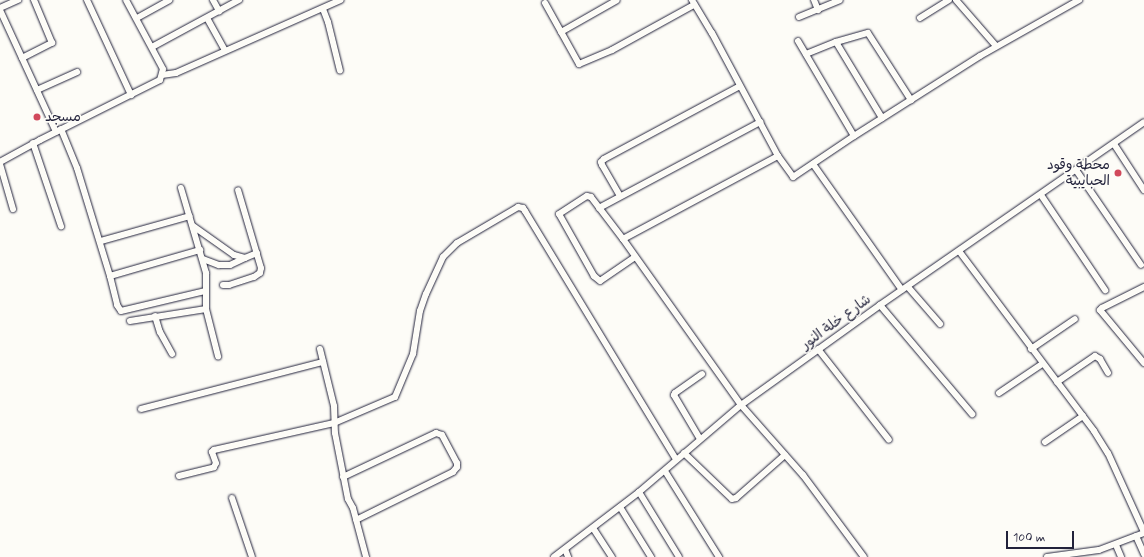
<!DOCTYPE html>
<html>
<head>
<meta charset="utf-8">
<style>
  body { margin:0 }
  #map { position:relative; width:1144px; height:557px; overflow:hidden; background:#fdfcf7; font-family:Mynerve,"Playpen Sans Arabic",sans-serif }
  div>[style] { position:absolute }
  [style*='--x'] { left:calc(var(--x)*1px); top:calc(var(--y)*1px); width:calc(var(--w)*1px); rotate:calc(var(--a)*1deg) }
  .roads { filter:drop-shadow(0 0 1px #22223b) drop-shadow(0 0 1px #22223b) }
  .minor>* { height:6px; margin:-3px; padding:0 3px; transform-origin:3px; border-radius:3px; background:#fdfcf7 }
  .dots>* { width:11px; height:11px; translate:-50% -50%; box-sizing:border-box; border:2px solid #fdfcf7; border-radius:50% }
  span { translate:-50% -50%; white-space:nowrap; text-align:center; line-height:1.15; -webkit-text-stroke:3.5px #fdfcf7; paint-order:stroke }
  .poi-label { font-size:14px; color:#22223b }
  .left { translate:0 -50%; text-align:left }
  .right { translate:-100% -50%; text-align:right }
  .street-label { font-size:14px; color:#22223b }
  .scale { position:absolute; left:1006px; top:531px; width:68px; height:18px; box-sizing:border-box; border:2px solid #22223b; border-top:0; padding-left:5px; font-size:12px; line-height:14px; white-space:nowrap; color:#22223b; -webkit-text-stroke:3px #fdfcf7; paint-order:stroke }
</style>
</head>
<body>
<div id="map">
  <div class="roads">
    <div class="minor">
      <i style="--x:87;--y:0;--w:105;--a:65.1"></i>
      <i style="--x:213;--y:0;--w:13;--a:61"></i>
      <i style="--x:692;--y:0;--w:39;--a:59"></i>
      <i style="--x:712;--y:33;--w:140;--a:61.8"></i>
      <i style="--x:778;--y:156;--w:26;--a:54"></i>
      <i style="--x:793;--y:177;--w:73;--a:-33.9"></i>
      <i style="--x:854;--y:136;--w:149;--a:-32.4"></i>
      <i style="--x:980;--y:56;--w:114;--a:-29.5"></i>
      <i style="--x:814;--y:0;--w:11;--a:68"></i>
      <i style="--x:956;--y:0;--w:61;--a:49"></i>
      <i style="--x:545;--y:3;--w:70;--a:60.9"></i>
      <i style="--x:579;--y:64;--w:36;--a:-23"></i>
      <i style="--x:612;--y:50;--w:94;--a:-28.8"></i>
      <i style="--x:0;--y:8;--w:20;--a:-24"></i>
      <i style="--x:323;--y:9;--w:14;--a:69"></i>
      <i style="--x:328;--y:22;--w:50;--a:76.2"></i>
      <i style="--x:0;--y:10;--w:134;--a:65.3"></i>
      <i style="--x:799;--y:17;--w:44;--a:-22.5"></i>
      <i style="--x:137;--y:18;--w:37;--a:-29"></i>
      <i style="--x:207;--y:18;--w:37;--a:61"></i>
      <i style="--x:920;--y:18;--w:34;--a:-32"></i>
      <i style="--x:561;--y:32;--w:64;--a:-29.7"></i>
      <i style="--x:798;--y:41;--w:110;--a:59.5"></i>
      <i style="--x:836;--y:42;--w:89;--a:58.8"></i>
      <i style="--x:152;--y:47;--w:99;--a:-28.4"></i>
      <i style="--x:806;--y:54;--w:32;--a:-22"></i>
      <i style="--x:836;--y:42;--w:33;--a:-16"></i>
      <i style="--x:868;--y:33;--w:80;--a:57.3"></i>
      <i style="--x:22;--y:58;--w:34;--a:-27"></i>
      <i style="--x:52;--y:43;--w:47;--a:-112.7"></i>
      <i style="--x:162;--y:75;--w:14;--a:-8"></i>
      <i style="--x:176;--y:73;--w:180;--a:-23.9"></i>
      <i style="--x:37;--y:90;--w:44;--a:-24.2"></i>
      <i style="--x:61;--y:129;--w:42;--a:67.7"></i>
      <i style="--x:77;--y:168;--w:113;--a:73"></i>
      <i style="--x:110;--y:276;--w:94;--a:-16.1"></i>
      <i style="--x:33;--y:143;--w:88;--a:71.4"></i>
      <i style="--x:1114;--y:144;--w:55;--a:56.9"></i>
      <i style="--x:0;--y:162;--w:46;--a:-28.8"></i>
      <i style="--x:40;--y:140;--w:134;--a:-26.6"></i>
      <i style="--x:160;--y:80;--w:11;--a:-75"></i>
      <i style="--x:163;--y:69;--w:78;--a:-118.2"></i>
      <i style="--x:0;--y:164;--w:47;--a:73.9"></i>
      <i style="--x:813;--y:164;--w:154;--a:54.8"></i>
      <i style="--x:1076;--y:170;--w:115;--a:55.6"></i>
      <i style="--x:181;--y:188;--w:89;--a:73.6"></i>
      <i style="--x:206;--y:273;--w:36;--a:90"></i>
      <i style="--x:206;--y:309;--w:49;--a:75.7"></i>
      <i style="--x:1041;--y:195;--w:115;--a:56"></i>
      <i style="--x:620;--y:196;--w:36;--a:-120"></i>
      <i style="--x:602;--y:165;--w:3;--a:-108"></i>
      <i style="--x:601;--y:162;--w:4;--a:-45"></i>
      <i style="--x:604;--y:159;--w:154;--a:-28.2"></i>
      <i style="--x:599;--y:208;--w:183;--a:-28.1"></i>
      <i style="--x:193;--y:226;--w:50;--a:35.3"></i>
      <i style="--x:234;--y:255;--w:11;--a:15"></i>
      <i style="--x:245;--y:258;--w:13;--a:-23"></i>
      <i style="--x:623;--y:239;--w:176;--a:-28.2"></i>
      <i style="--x:101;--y:241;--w:92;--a:-15.7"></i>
      <i style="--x:959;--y:251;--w:225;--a:53.1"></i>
      <i style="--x:1094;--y:431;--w:26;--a:58"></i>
      <i style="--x:1108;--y:453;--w:87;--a:65.5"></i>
      <i style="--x:635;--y:257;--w:42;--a:145.6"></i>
      <i style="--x:600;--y:281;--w:8;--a:-140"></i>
      <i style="--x:594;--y:276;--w:71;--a:-119.4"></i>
      <i style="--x:559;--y:214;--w:33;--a:-33"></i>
      <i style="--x:587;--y:196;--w:4;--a:14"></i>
      <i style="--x:591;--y:197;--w:53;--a:52.7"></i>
      <i style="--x:623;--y:239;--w:204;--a:54.6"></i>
      <i style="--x:741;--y:405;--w:94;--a:48.5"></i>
      <i style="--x:803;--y:475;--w:102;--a:53.4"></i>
      <i style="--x:203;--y:259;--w:17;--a:21"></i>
      <i style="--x:219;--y:265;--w:11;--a:0"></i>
      <i style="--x:230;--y:265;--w:17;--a:-25"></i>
      <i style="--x:110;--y:276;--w:30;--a:76"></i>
      <i style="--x:117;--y:305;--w:7;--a:56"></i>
      <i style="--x:121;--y:311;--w:86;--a:-13.4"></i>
      <i style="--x:223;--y:285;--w:6;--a:0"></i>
      <i style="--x:229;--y:285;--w:26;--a:-18"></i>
      <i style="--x:254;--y:277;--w:7;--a:-34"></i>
      <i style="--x:260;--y:273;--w:5;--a:-79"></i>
      <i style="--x:261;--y:268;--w:81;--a:-106.4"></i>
      <i style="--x:908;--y:287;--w:49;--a:49.1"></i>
      <i style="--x:1144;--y:287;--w:47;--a:153.4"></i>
      <i style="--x:1102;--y:308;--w:3;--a:135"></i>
      <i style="--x:1100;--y:310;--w:69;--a:50.3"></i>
      <i style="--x:880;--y:305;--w:143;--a:49.8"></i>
      <i style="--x:155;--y:316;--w:17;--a:73"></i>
      <i style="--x:160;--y:332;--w:25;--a:61"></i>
      <i style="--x:130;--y:321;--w:77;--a:-9"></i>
      <i style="--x:320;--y:349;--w:59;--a:76.2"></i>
      <i style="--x:334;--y:406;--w:27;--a:88"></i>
      <i style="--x:335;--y:433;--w:67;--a:78.9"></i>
      <i style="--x:348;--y:499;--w:10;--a:61"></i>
      <i style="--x:353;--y:508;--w:51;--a:75.1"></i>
      <i style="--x:818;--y:349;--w:115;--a:52"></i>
      <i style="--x:1031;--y:349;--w:53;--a:-34.3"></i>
      <i style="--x:1057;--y:382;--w:46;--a:-34.4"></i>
      <i style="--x:1095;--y:356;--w:6;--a:31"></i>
      <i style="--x:1100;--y:359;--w:16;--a:60"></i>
      <i style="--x:999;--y:393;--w:52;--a:-34"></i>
      <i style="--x:141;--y:409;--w:188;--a:-14.5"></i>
      <i style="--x:700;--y:439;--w:51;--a:-120.6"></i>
      <i style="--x:674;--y:395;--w:2;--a:-63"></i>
      <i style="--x:675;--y:393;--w:33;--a:-35"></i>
      <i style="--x:1045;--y:442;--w:46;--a:-34.4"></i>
      <i style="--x:684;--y:453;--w:66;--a:43.8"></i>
      <i style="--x:732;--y:499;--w:4;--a:-14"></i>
      <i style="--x:736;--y:498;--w:65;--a:-41.3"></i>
      <i style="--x:665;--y:471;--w:102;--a:57.9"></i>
      <i style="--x:179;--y:476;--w:36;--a:-14"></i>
      <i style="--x:214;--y:467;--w:4;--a:-63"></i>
      <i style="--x:216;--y:463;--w:12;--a:-110"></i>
      <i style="--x:212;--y:452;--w:3;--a:-45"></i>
      <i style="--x:214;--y:450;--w:123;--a:-12.7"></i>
      <i style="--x:334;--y:423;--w:66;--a:-23.1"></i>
      <i style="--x:395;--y:397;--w:47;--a:-67.3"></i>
      <i style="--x:413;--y:354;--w:44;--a:-80.8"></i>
      <i style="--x:420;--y:311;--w:18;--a:-71"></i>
      <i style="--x:426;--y:294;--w:41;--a:-65.3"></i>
      <i style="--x:443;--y:257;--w:20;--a:-45"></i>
      <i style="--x:457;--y:243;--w:71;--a:-30.5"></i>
      <i style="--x:518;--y:207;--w:5;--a:11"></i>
      <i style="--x:523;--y:208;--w:4;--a:56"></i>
      <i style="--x:525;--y:211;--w:290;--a:58.7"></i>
      <i style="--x:343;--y:477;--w:103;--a:-25.3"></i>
      <i style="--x:436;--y:433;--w:6;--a:18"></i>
      <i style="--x:442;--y:435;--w:32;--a:62"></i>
      <i style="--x:457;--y:463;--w:4;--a:90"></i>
      <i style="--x:457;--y:467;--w:6;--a:129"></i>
      <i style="--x:453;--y:472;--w:108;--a:153.7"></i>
      <i style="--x:639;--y:492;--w:76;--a:58.4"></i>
      <i style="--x:232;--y:498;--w:62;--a:71.3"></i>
      <i style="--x:620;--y:507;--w:59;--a:58.2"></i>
      <i style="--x:593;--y:528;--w:35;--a:57"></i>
      <i style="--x:1136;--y:536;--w:20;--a:66"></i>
      <i style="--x:1116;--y:545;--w:13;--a:67"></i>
      <i style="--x:565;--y:549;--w:9;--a:69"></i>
      <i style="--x:554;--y:557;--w:107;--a:-37.4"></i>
      <i style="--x:639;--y:492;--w:134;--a:-40.5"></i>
      <i style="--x:741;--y:405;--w:171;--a:-35.7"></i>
      <i style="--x:880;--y:305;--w:321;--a:-34.7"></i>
      <i style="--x:1047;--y:557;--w:52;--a:-7.7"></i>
      <i style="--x:1099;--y:550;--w:48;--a:-20.7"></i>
    </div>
  </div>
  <div class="dots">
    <i style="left:37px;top:117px;background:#d1495b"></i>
    <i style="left:1118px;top:173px;background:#d1495b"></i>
  </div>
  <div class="poi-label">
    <span class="left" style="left:45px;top:117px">مسجد</span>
    <span class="right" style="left:1110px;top:173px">محطة وقود<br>الحبايبية</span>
  </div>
  <div class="street-label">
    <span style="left:836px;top:322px;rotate:-36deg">شارع خلة النور</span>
  </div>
  <div class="scale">100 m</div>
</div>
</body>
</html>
